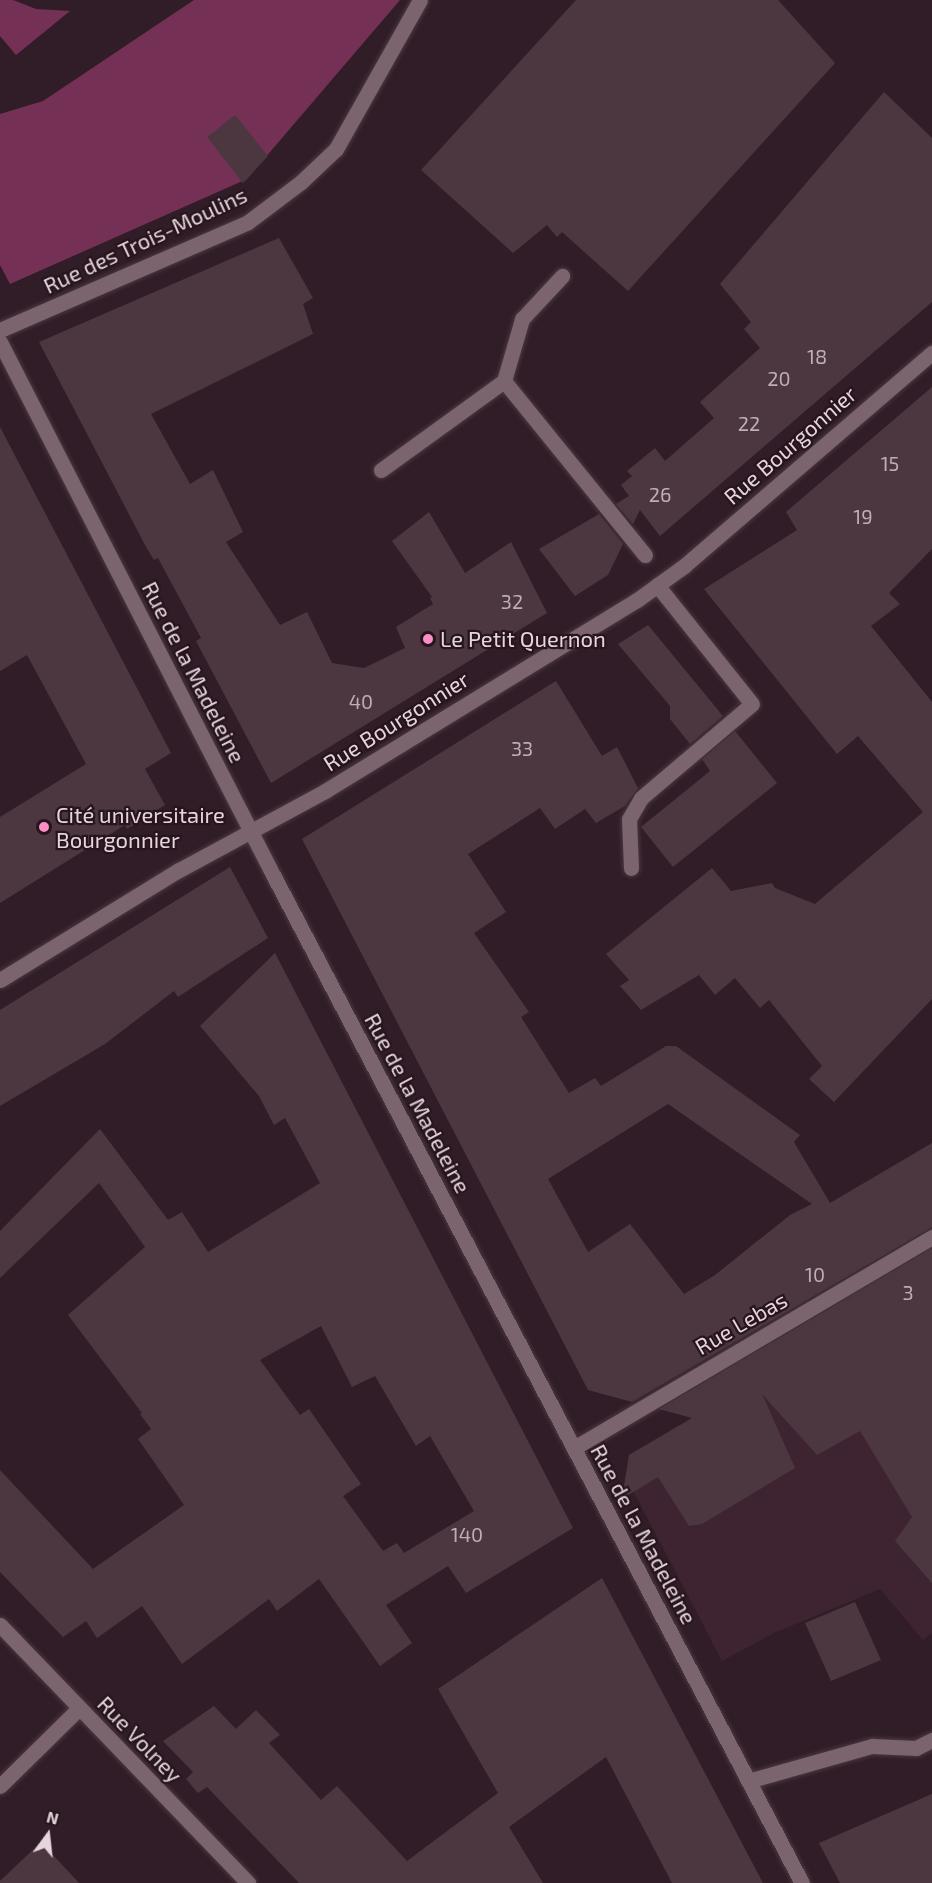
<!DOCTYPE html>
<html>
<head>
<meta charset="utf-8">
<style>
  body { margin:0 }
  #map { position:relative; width:932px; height:1883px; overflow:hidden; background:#311d27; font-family:"Exo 2",sans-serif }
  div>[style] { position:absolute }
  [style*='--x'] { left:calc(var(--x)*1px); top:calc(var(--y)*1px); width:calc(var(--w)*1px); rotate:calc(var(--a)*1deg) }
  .built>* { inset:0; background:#3e2430 }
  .green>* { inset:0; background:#753155 }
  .building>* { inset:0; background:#4c3741 }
  .roads { filter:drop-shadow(0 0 2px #493941) drop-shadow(0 0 2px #493941) }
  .lane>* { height:15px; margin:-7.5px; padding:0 7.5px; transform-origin:7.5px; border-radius:7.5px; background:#7c646e }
  .street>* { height:15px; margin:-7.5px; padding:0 7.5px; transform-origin:7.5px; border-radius:7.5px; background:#7c646e }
  .secondary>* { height:15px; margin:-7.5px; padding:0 7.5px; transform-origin:7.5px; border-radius:7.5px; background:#7c646e }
  .dots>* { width:16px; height:16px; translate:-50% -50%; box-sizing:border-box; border:3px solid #27141d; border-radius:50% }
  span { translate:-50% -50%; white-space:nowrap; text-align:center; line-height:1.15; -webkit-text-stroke:4.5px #27141d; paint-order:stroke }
  .number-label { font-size:20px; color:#beaeb5 }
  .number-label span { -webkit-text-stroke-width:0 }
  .street-label { font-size:22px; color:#e4d6dc }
  .poi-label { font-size:22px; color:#e4d6dc }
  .left { translate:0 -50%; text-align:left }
  .north { position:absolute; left:18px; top:1805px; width:60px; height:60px; -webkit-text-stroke:4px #27141d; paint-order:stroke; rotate:15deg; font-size:16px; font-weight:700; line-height:24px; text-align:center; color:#e4d6dc }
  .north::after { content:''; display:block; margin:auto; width:21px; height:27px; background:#e4d6dc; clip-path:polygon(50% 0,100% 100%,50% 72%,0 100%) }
</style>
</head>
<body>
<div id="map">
  <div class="built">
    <i style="clip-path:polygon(932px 1278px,932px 1633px,923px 1640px,880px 1589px,774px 1633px,722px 1661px,626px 1477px,629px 1455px)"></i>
  </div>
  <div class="green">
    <i style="clip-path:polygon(0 0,13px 0,36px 9px,70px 11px,16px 55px,0 36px)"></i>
    <i style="clip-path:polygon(194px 0,400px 0,247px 179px,10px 284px,0 265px,0 114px,43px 101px)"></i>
  </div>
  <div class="building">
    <i style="clip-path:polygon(576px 0,778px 0,835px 63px,628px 291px,562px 232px,557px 237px,547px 225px,513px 253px,421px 170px)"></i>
    <i style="clip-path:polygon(884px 92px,932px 138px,932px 302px,660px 536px,640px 510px,633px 524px,616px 504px,629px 496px,621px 485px,632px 476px,627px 471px,655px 448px,665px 461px,714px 418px,700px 402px,760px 348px,744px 329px,751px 322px,720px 284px)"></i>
    <i style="clip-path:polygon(235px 115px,268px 156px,243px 183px,207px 137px)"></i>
    <i style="clip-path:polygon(279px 238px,313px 298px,303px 304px,313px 334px,151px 414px,190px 484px,213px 470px,243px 532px,226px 542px,280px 625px,307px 612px,332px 663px,364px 668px,405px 648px,396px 627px,433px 604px,430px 598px,432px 597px,392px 541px,429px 512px,465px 573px,511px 542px,547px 613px,271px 783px,196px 641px,201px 638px,158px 558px,154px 560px,145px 545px,39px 342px)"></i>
    <i style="clip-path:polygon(932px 387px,932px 549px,889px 593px,900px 604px,871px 626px,932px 702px,932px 999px,834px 1102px,809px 1079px,822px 1066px,769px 1000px,760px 1008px,735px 978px,715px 995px,699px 975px,641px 1010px,620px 986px,629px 980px,606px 954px,712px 868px,731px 891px,772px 883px,775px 888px,815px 904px,923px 812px,858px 736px,837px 754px,704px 589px,797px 530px,786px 512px)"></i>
    <i style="clip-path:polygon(0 427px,171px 753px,145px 769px,165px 805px,127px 829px,125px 825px,0 903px,0 817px,86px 764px,27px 655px,0 671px)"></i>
    <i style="clip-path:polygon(599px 514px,623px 544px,608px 575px,575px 596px,539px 549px)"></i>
    <i style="clip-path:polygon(648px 625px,723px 716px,690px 744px,670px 719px,670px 706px,618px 644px)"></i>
    <i style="clip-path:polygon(evenodd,556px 681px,602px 756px,617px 747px,638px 788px,625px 806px,596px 823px,585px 809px,555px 829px,540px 808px,468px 854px,506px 912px,474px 933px,529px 1012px,521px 1017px,569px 1093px,595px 1078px,601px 1086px,666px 1046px,676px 1046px,800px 1135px,794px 1142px,830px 1203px,932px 1143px,932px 1227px,632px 1402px,588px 1390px,302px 839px,556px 681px,668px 1104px,812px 1204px,790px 1215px,715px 1275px,684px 1294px,630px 1224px,588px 1252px,548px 1179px,668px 1104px)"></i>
    <i style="clip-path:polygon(735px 731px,777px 783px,673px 867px,641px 827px,710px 771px,702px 759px)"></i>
    <i style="clip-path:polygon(230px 867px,268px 938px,178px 997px,174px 991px,105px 1044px,0 1106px,0 1010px)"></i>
    <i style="clip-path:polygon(evenodd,275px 953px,573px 1528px,466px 1593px,448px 1566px,386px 1605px,412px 1643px,380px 1666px,319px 1579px,277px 1611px,269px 1599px,182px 1664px,142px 1606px,97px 1638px,86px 1621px,63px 1637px,0 1572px,0 1470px,93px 1569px,184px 1505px,138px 1439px,151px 1429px,140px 1414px,142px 1413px,68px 1315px,145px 1247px,99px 1183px,0 1278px,0 1231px,100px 1129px,168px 1220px,182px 1212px,208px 1252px,320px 1183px,285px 1118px,274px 1125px,259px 1096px,200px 1026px,275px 953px,321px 1326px,352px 1387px,375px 1376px,416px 1446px,430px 1436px,474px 1511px,404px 1553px,397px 1543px,383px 1551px,343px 1496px,361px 1484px,309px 1409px,300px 1415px,260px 1360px,321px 1326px)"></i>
    <i style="clip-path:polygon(932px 1248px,932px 1583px,895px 1541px,912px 1517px,860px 1431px,817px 1455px,762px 1394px,795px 1468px,702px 1524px,689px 1526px,658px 1477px,622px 1499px,629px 1455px,692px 1418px,659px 1409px)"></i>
    <i style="clip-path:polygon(602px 1578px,763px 1883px,672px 1883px,606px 1757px,509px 1827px,543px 1883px,299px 1883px,207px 1787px,198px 1793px,186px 1779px,193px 1772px,163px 1741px,214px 1706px,236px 1729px,256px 1710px,280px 1735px,269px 1743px,321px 1800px,337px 1786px,407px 1861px,498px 1793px,438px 1689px)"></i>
    <i style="clip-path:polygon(855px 1602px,881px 1660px,831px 1681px,805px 1623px)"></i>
    <i style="clip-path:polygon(932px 1794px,932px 1883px,840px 1883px,819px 1843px)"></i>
    <i style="clip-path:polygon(41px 1842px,79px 1883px,0 1883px,0 1881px)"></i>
  </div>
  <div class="roads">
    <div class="lane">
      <i style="--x:631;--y:868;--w:49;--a:-92.3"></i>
      <i style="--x:629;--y:819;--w:24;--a:-60"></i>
      <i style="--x:641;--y:798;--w:145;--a:-40.3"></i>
      <i style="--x:748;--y:1781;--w:129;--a:-15.8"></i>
      <i style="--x:872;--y:1746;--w:44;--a:2.6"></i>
      <i style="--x:916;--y:1748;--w:18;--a:-27"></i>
    </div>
    <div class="street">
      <i style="--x:0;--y:330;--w:270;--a:-23.5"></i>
      <i style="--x:248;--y:222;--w:66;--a:-37"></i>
      <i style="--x:301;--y:182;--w:48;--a:-43.3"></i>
      <i style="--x:336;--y:149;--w:171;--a:-60.6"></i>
      <i style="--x:0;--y:342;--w:592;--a:62.87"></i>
      <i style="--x:270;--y:869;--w:1145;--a:62.32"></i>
      <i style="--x:504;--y:381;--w:65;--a:-73.8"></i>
      <i style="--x:522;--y:319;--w:59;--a:-47.1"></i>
      <i style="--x:381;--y:470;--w:152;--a:-35.9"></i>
      <i style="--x:504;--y:381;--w:224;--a:51"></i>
      <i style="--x:657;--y:585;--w:152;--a:51.4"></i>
      <i style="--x:0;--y:980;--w:210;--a:-31.6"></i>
      <i style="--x:179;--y:870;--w:166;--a:-28.4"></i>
      <i style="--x:325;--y:791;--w:366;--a:-31.5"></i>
      <i style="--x:637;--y:600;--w:58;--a:-35.9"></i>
      <i style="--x:684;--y:566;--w:327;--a:-40.7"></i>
      <i style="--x:574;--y:1448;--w:416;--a:-30.5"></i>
      <i style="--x:0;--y:1786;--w:111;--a:-44.6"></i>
    </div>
    <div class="secondary">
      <i style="--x:0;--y:1625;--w:358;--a:46.1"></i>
    </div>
  </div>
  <div class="dots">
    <i style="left:428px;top:639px;background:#fb8fc5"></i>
    <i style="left:44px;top:827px;background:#fb8fc5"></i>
  </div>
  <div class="number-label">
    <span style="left:817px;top:356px">18</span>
    <span style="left:779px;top:378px">20</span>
    <span style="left:749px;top:423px">22</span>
    <span style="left:890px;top:463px">15</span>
    <span style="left:660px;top:494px">26</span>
    <span style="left:863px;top:516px">19</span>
    <span style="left:512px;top:601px">32</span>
    <span style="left:361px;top:701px">40</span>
    <span style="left:522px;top:748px">33</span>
    <span style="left:815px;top:1274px">10</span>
    <span style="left:908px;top:1292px">3</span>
    <span style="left:467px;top:1534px">140</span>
  </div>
  <div class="street-label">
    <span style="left:145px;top:240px;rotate:-25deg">Rue des Trois-Moulins</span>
    <span style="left:790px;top:445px;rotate:-41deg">Rue Bourgonnier</span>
    <span style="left:194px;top:672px;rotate:63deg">Rue de la Madeleine</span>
    <span style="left:396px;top:721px;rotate:-32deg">Rue Bourgonnier</span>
    <span style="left:418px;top:1103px;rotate:62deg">Rue de la Madeleine</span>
    <span style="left:741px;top:1323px;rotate:-30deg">Rue Lebas</span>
    <span style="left:644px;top:1534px;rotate:62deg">Rue de la Madeleine</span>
    <span style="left:140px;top:1739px;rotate:46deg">Rue Volney</span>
  </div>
  <div class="poi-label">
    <span class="left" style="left:440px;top:639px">Le Petit Quernon</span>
    <span class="left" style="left:56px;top:827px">Cité universitaire<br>Bourgonnier</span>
  </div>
  <div class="north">N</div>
</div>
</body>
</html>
